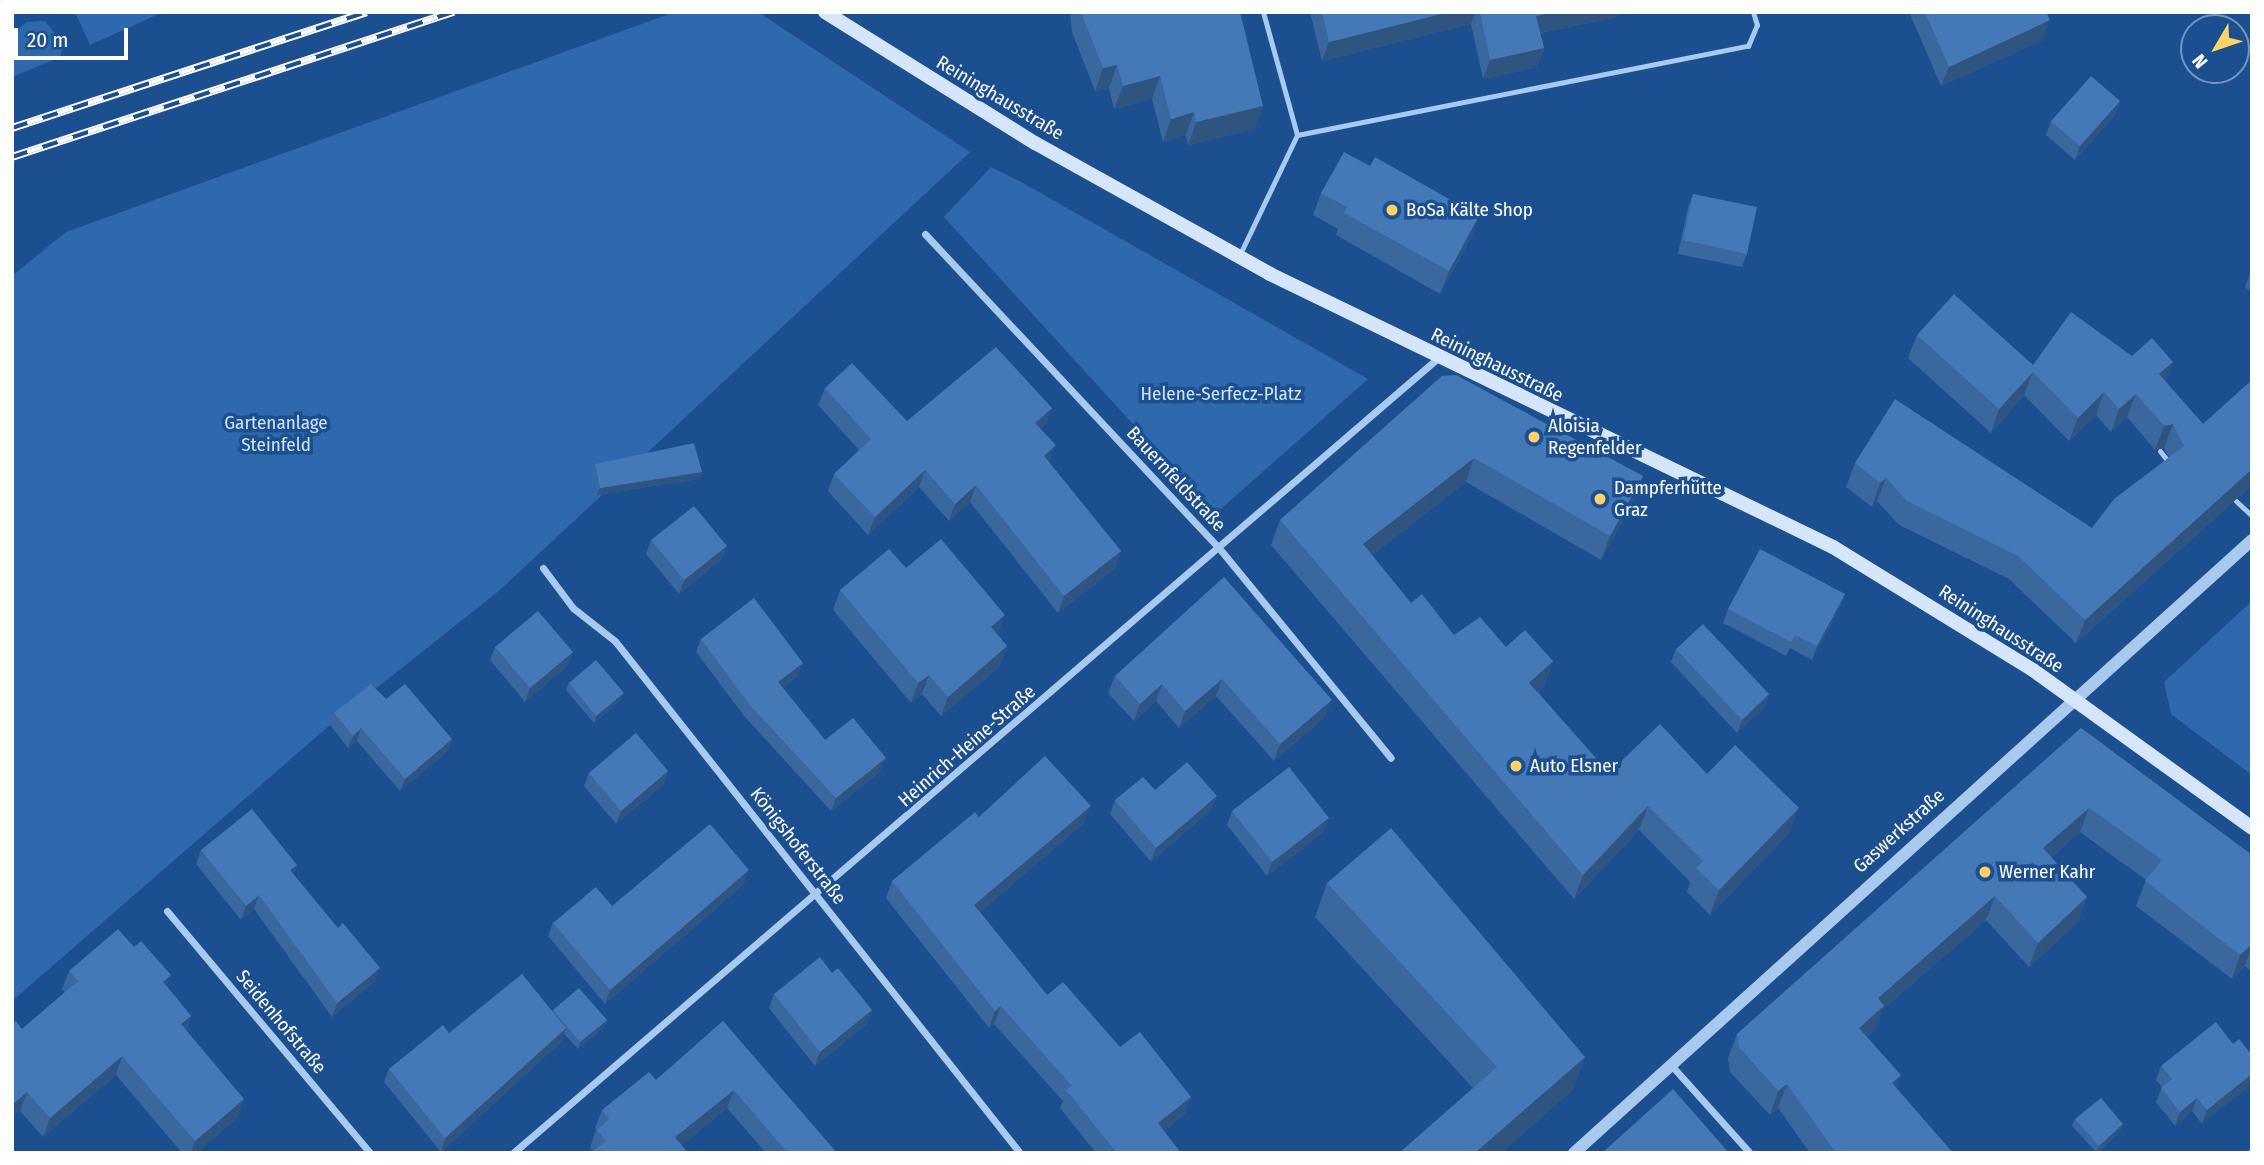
<!DOCTYPE html>
<html>
<head>
<meta charset="utf-8">
<style>
  body { margin:0 }
  #map { position:relative; width:2264px; height:1165px; overflow:hidden; background:#1b4f8f; font-family:"Fira Sans Condensed",sans-serif }
  div>[style] { position:absolute }
  [style*='--x'] { left:calc(var(--x)*1px); top:calc(var(--y)*1px); width:calc(var(--w)*1px); rotate:calc(var(--a)*1deg) }
  .green>* { inset:0; background:#2e69ad }
  .service>* { height:5px; margin:-2.5px; padding:0 2.5px; transform-origin:2.5px; border-radius:2.5px; background:#a9c9ee }
  .minor>* { height:7px; margin:-3.5px; padding:0 3.5px; transform-origin:3.5px; border-radius:3.5px; background:#a9c9ee }
  .tertiary>* { height:12px; margin:-6px; padding:0 6px; transform-origin:6px; border-radius:6px; background:#a9c9ee }
  .secondary>* { height:14px; margin:-7px; padding:0 7px; transform-origin:7px; border-radius:7px; background:#d6e6fa }
  .rail>* { height:8px; margin-top:-4px; transform-origin:0; background:repeating-linear-gradient(90deg,#1b4f8f 0 16px,#fff 0 32px); box-sizing:border-box; border-block:2px solid #fff }
  .wall>* { inset:0; background:#3a679d }
  .shaded-wall>* { inset:0; background:#305480 }
  .building>* { inset:0; background:#4478b7 }
  .dots>* { width:19px; height:19px; translate:-50% -50%; box-sizing:border-box; border:4px solid #1b4f8f; border-radius:50% }
  span { translate:-50% -50%; white-space:nowrap; text-align:center; line-height:1.15; -webkit-text-stroke:7px #1b4f8f; paint-order:stroke }
  .street-label { font-size:19px; color:#fff }
  .poi-label { font-size:19px; color:#fff }
  .left { translate:0 -50%; text-align:left }
  .park-label { font-size:19px; color:#cfe3fa }
  .frame { position:absolute; inset:0; border:14px solid #fff; pointer-events:none }
  .north { position:absolute; left:2180px; top:14px; width:70px; height:70px; box-sizing:border-box; background:#1b4f8f; border:2px solid #7695bc; border-radius:50%; rotate:231deg; font-size:19px; font-weight:700; line-height:28px; text-align:center; color:#fff }
  .north::after { content:''; display:block; margin:auto; width:24px; height:32px; background:#ffd166; clip-path:polygon(50% 0,100% 100%,50% 72%,0 100%) }
  .scale { position:absolute; left:14px; top:28px; width:114px; height:32px; box-sizing:border-box; border:4px solid #fff; border-top:0; padding-left:9px; font-size:21px; line-height:24px; white-space:nowrap; color:#fff; -webkit-text-stroke:5px #1b4f8f; paint-order:stroke }
</style>
</head>
<body>
<div id="map">
  <div class="green">
    <i style="clip-path:polygon(75px 12px,163px 12px,90px 45px)"></i>
    <i style="clip-path:polygon(675px 12px,758px 12px,970px 152px,500px 590px,330px 725px,12px 1001px,12px 276px,66px 232px)"></i>
    <i style="clip-path:polygon(45px 21px,64px 45px,60px 57px,12px 77px,12px 33px,27px 22px)"></i>
    <i style="clip-path:polygon(991px 167px,1023px 183px,1368px 379px,1215px 514px,944px 217px)"></i>
    <i style="clip-path:polygon(2252px 601px,2252px 775px,2171px 714px,2164px 682px)"></i>
  </div>
  <div class="service">
    <i style="--x:1263;--y:12;--w:128;--a:74.5"></i>
    <i style="--x:1240;--y:254;--w:132;--a:-64.4"></i>
    <i style="--x:1297;--y:135;--w:460;--a:-11.2"></i>
    <i style="--x:1748;--y:46;--w:23;--a:-67"></i>
    <i style="--x:1757;--y:25;--w:14;--a:-107"></i>
    <i style="--x:2160;--y:451;--w:16;--a:52"></i>
    <i style="--x:2236;--y:501;--w:22;--a:43"></i>
  </div>
  <div class="minor">
    <i style="--x:925;--y:234;--w:430;--a:46.9"></i>
    <i style="--x:1219;--y:548;--w:271;--a:50.7"></i>
    <i style="--x:543;--y:568;--w:50;--a:53.1"></i>
    <i style="--x:573;--y:608;--w:53;--a:38.2"></i>
    <i style="--x:615;--y:641;--w:653;--a:51.66"></i>
    <i style="--x:167;--y:911;--w:316;--a:50"></i>
    <i style="--x:1671;--y:1065;--w:118;--a:48.1"></i>
    <i style="--x:513;--y:1153;--w:1220;--a:-40.68"></i>
  </div>
  <div class="tertiary">
    <i style="--x:1574;--y:1153;--w:914;--a:-42.12"></i>
  </div>
  <div class="secondary">
    <i style="--x:825;--y:12;--w:248;--a:32"></i>
    <i style="--x:1035;--y:143;--w:269;--a:29.1"></i>
    <i style="--x:1270;--y:274;--w:626;--a:25.87"></i>
    <i style="--x:1833;--y:547;--w:235;--a:31.6"></i>
    <i style="--x:2033;--y:670;--w:270;--a:35.8"></i>
  </div>
  <div class="rail">
    <i style="--x:12;--y:128;--w:373;--a:-18.1"></i>
    <i style="--x:12;--y:157;--w:465;--a:-18.2"></i>
  </div>
  <div class="wall">
    <i style="clip-path:polygon(1070px 12px,1240px 12px,1255px 129px,1188px 145px,1186px 135px,1163px 142px,1152px 99px,1114px 109px,1109px 88px,1095px 91px,1072px 32px)"></i>
    <i style="clip-path:polygon(1310px 12px,1619px 12px,1617px 17px,1540px 33px,1544px 48px,1537px 67px,1483px 79px,1471px 24px,1322px 61px)"></i>
    <i style="clip-path:polygon(1909px 12px,2046px 12px,2043px 40px,1941px 86px)"></i>
    <i style="clip-path:polygon(2120px 101px,2115px 115px,2075px 160px,2046px 135px,2051px 121px)"></i>
    <i style="clip-path:polygon(1370px 166px,1479px 216px,1471px 238px,1440px 294px,1336px 235px,1338px 229px,1313px 215px,1321px 193px)"></i>
    <i style="clip-path:polygon(1693px 194px,1747px 254px,1742px 267px,1678px 254px,1688px 207px)"></i>
    <i style="clip-path:polygon(2252px 268px,2252px 292px,2245px 287px)"></i>
    <i style="clip-path:polygon(1917px 335px,2033px 365px,2166px 382px,2203px 424px,2252px 380px,2252px 485px,2076px 643px,2009px 579px,1899px 525px,1877px 501px,1872px 507px,1846px 487px,1855px 463px,2092px 528px,2169px 457px,2164px 448px,2155px 450px,2127px 417px,2111px 432px,2096px 415px,2069px 441px,2024px 395px,1991px 433px,1908px 358px)"></i>
    <i style="clip-path:polygon(1442px 376px,1643px 476px,1634px 501px,1601px 560px,1466px 482px,1372px 555px,1411px 603px,1454px 635px,1506px 647px,1553px 661px,1544px 686px,1538px 692px,1609px 773px,1707px 774px,1790px 832px,1710px 915px,1687px 892px,1690px 882px,1639px 830px,1574px 899px,1271px 545px,1280px 520px)"></i>
    <i style="clip-path:polygon(825px 388px,907px 421px,1052px 408px,1045px 425px,1041px 429px,1049px 462px,1121px 551px,1114px 569px,1058px 613px,970px 502px,949px 521px,919px 487px,868px 535px,828px 491px,834px 474px,859px 450px,818px 405px)"></i>
    <i style="clip-path:polygon(595px 464px,702px 472px,699px 479px,597px 495px,593px 471px)"></i>
    <i style="clip-path:polygon(651px 540px,722px 559px,679px 594px,646px 554px)"></i>
    <i style="clip-path:polygon(906px 568px,998px 635px,1007px 646px,1000px 666px,941px 716px,922px 694px,911px 703px,833px 610px,840px 590px)"></i>
    <i style="clip-path:polygon(1224px 577px,1325px 717px,1274px 761px,1216px 696px,1179px 728px,1156px 701px,1134px 721px,1108px 693px,1115px 676px)"></i>
    <i style="clip-path:polygon(1845px 594px,1840px 607px,1812px 660px,1790px 648px,1786px 656px,1723px 623px,1728px 609px)"></i>
    <i style="clip-path:polygon(701px 639px,803px 663px,798px 676px,783px 688px,825px 740px,881px 771px,831px 811px,745px 717px,696px 652px)"></i>
    <i style="clip-path:polygon(495px 647px,573px 652px,568px 665px,525px 702px,490px 660px)"></i>
    <i style="clip-path:polygon(1676px 649px,1769px 694px,1764px 708px,1737px 733px,1671px 662px)"></i>
    <i style="clip-path:polygon(569px 683px,621px 700px,594px 723px,566px 690px)"></i>
    <i style="clip-path:polygon(386px 699px,452px 739px,448px 751px,400px 791px,357px 741px,348px 748px,330px 725px,334px 713px)"></i>
    <i style="clip-path:polygon(2081px 728px,2252px 855px,2252px 972px,2245px 966px,2232px 979px,2136px 906px,2146px 880px,2080px 832px,2052px 857px,2079px 921px,2029px 967px,1986px 920px,1882px 1010px,1875px 1030px,1867px 1037px,1896px 1088px,1953px 1153px,1810px 1153px,1778px 1108px,1770px 1115px,1730px 1072px,1728px 1058px,1737px 1034px)"></i>
    <i style="clip-path:polygon(668px 771px,663px 785px,616px 824px,584px 786px,589px 773px)"></i>
    <i style="clip-path:polygon(1155px 790px,1212px 809px,1151px 862px,1110px 814px,1115px 800px)"></i>
    <i style="clip-path:polygon(1232px 811px,1324px 831px,1267px 876px,1227px 825px)"></i>
    <i style="clip-path:polygon(979px 817px,1084px 823px,980px 912px,1047px 995px,1191px 1097px,1185px 1114px,1164px 1131px,1181px 1153px,1096px 1153px,1060px 1108px,1063px 1101px,994px 1024px,989px 1028px,886px 898px,892px 881px)"></i>
    <i style="clip-path:polygon(201px 850px,297px 865px,293px 875px,375px 981px,332px 1017px,254px 909px,241px 920px,196px 864px)"></i>
    <i style="clip-path:polygon(1327px 883px,1585px 1057px,1573px 1090px,1473px 1088px,1315px 917px)"></i>
    <i style="clip-path:polygon(744px 884px,605px 1004px,548px 936px,553px 923px,612px 906px)"></i>
    <i style="clip-path:polygon(69px 971px,167px 986px,191px 1016px,186px 1030px,238px 1117px,196px 1153px,182px 1153px,116px 1075px,43px 1137px,20px 1111px,22px 1029px,65px 992px,62px 989px)"></i>
    <i style="clip-path:polygon(832px 973px,872px 1010px,867px 1024px,815px 1066px,769px 1008px,774px 994px)"></i>
    <i style="clip-path:polygon(553px 1010px,607px 1020px,604px 1027px,578px 1049px,564px 1034px,561px 1042px,441px 1152px,384px 1082px,389px 1069px,449px 1033px,552px 1011px)"></i>
    <i style="clip-path:polygon(723px 1021px,837px 1153px,766px 1153px,727px 1108px,682px 1145px,593px 1151px,590px 1148px,596px 1130px,595px 1128px,602px 1110px,656px 1080px)"></i>
    <i style="clip-path:polygon(2233px 1044px,2202px 1124px,2192px 1111px,2175px 1126px,2156px 1102px,2162px 1087px,2156px 1080px,2161px 1066px)"></i>
    <i style="clip-path:polygon(2075px 1119px,2121px 1131px,2097px 1153px,2072px 1126px)"></i>
  </div>
  <div class="shaded-wall">
    <i style="clip-path:polygon(1449px 12px,1476px 12px,1471px 24px,1322px 61px,1329px 42px)"></i>
    <i style="clip-path:polygon(1553px 12px,1619px 12px,1617px 17px,1529px 35px,1536px 16px)"></i>
    <i style="clip-path:polygon(2050px 20px,2043px 40px,1941px 86px,1949px 67px)"></i>
    <i style="clip-path:polygon(1544px 48px,1537px 67px,1483px 79px,1490px 60px)"></i>
    <i style="clip-path:polygon(1117px 65px,1109px 88px,1095px 91px,1103px 68px)"></i>
    <i style="clip-path:polygon(1160px 76px,1152px 99px,1114px 109px,1123px 86px)"></i>
    <i style="clip-path:polygon(2120px 101px,2115px 115px,2075px 160px,2080px 146px)"></i>
    <i style="clip-path:polygon(1263px 106px,1255px 129px,1188px 145px,1196px 122px)"></i>
    <i style="clip-path:polygon(1194px 112px,1186px 135px,1163px 142px,1171px 119px)"></i>
    <i style="clip-path:polygon(1479px 216px,1471px 238px,1440px 294px,1449px 271px)"></i>
    <i style="clip-path:polygon(2173px 362px,2165px 385px,2159px 374px)"></i>
    <i style="clip-path:polygon(2033px 372px,2024px 395px,1991px 433px,1999px 409px)"></i>
    <i style="clip-path:polygon(2104px 392px,2096px 415px,2069px 441px,2078px 418px)"></i>
    <i style="clip-path:polygon(2136px 394px,2127px 417px,2111px 432px,2119px 409px)"></i>
    <i style="clip-path:polygon(1052px 408px,1045px 425px,1029px 440px,1035px 423px)"></i>
    <i style="clip-path:polygon(2173px 424px,2164px 448px,2155px 450px,2164px 426px)"></i>
    <i style="clip-path:polygon(1056px 445px,1049px 462px,1044px 456px)"></i>
    <i style="clip-path:polygon(1474px 458px,1466px 482px,1354px 569px,1363px 544px)"></i>
    <i style="clip-path:polygon(2252px 469px,2252px 485px,2076px 643px,2085px 620px)"></i>
    <i style="clip-path:polygon(925px 470px,919px 487px,868px 535px,875px 517px)"></i>
    <i style="clip-path:polygon(702px 472px,699px 479px,597px 495px,600px 488px)"></i>
    <i style="clip-path:polygon(1643px 476px,1634px 501px,1601px 560px,1610px 536px)"></i>
    <i style="clip-path:polygon(1886px 478px,1877px 501px,1872px 507px,1880px 483px)"></i>
    <i style="clip-path:polygon(976px 485px,970px 502px,949px 521px,955px 504px)"></i>
    <i style="clip-path:polygon(727px 546px,722px 559px,679px 594px,684px 580px)"></i>
    <i style="clip-path:polygon(1121px 551px,1114px 569px,1058px 613px,1064px 596px)"></i>
    <i style="clip-path:polygon(1845px 594px,1840px 607px,1812px 660px,1817px 646px)"></i>
    <i style="clip-path:polygon(1005px 615px,998px 634px,984px 647px,991px 627px)"></i>
    <i style="clip-path:polygon(1007px 646px,1000px 666px,941px 716px,948px 697px)"></i>
    <i style="clip-path:polygon(573px 652px,568px 665px,525px 702px,530px 688px)"></i>
    <i style="clip-path:polygon(1553px 661px,1544px 686px,1521px 707px,1529px 683px)"></i>
    <i style="clip-path:polygon(803px 663px,798px 676px,774px 695px,778px 682px)"></i>
    <i style="clip-path:polygon(929px 675px,922px 694px,911px 703px,918px 683px)"></i>
    <i style="clip-path:polygon(1222px 679px,1216px 696px,1179px 728px,1185px 711px)"></i>
    <i style="clip-path:polygon(1162px 684px,1156px 701px,1134px 721px,1140px 704px)"></i>
    <i style="clip-path:polygon(624px 693px,621px 700px,594px 723px,596px 716px)"></i>
    <i style="clip-path:polygon(1769px 694px,1764px 708px,1737px 733px,1742px 720px)"></i>
    <i style="clip-path:polygon(1332px 700px,1325px 717px,1274px 761px,1280px 744px)"></i>
    <i style="clip-path:polygon(361px 728px,357px 741px,348px 748px,353px 736px)"></i>
    <i style="clip-path:polygon(452px 739px,448px 751px,400px 791px,405px 779px)"></i>
    <i style="clip-path:polygon(886px 758px,881px 771px,831px 811px,836px 798px)"></i>
    <i style="clip-path:polygon(668px 771px,663px 785px,616px 824px,621px 811px)"></i>
    <i style="clip-path:polygon(1217px 796px,1212px 809px,1151px 862px,1156px 848px)"></i>
    <i style="clip-path:polygon(1091px 806px,1084px 823px,968px 923px,974px 905px)"></i>
    <i style="clip-path:polygon(1648px 806px,1639px 830px,1574px 899px,1583px 875px)"></i>
    <i style="clip-path:polygon(1799px 808px,1790px 832px,1710px 915px,1719px 890px)"></i>
    <i style="clip-path:polygon(2089px 808px,2080px 832px,2035px 873px,2043px 848px)"></i>
    <i style="clip-path:polygon(1329px 818px,1324px 831px,1267px 876px,1272px 862px)"></i>
    <i style="clip-path:polygon(297px 865px,292px 879px,290px 870px)"></i>
    <i style="clip-path:polygon(749px 870px,744px 884px,605px 1004px,610px 990px)"></i>
    <i style="clip-path:polygon(259px 895px,254px 909px,241px 920px,246px 906px)"></i>
    <i style="clip-path:polygon(1995px 896px,1986px 920px,1882px 1010px,1875px 1030px,1850px 1052px,1859px 1028px,1878px 998px)"></i>
    <i style="clip-path:polygon(2087px 897px,2079px 921px,2029px 967px,2038px 943px)"></i>
    <i style="clip-path:polygon(2252px 944px,2252px 947px,2245px 966px,2232px 979px,2240px 955px)"></i>
    <i style="clip-path:polygon(380px 968px,375px 981px,332px 1017px,337px 1003px)"></i>
    <i style="clip-path:polygon(171px 975px,164px 994px,163px 982px)"></i>
    <i style="clip-path:polygon(1001px 1006px,994px 1024px,989px 1028px,995px 1011px)"></i>
    <i style="clip-path:polygon(872px 1010px,867px 1024px,815px 1066px,820px 1052px)"></i>
    <i style="clip-path:polygon(191px 1016px,184px 1034px,181px 1024px)"></i>
    <i style="clip-path:polygon(607px 1020px,604px 1027px,578px 1049px,580px 1042px)"></i>
    <i style="clip-path:polygon(566px 1028px,561px 1042px,441px 1152px,445px 1138px)"></i>
    <i style="clip-path:polygon(122px 1056px,116px 1075px,43px 1137px,50px 1118px)"></i>
    <i style="clip-path:polygon(1585px 1057px,1573px 1090px,1501px 1153px,1475px 1153px)"></i>
    <i style="clip-path:polygon(2252px 1074px,2252px 1084px,2202px 1124px,2207px 1110px)"></i>
    <i style="clip-path:polygon(1901px 1075px,1892px 1099px,1892px 1083px)"></i>
    <i style="clip-path:polygon(1787px 1084px,1778px 1108px,1770px 1115px,1778px 1091px)"></i>
    <i style="clip-path:polygon(734px 1090px,727px 1108px,672px 1153px,675px 1137px)"></i>
    <i style="clip-path:polygon(27px 1092px,20px 1111px,12px 1117px,12px 1105px)"></i>
    <i style="clip-path:polygon(1191px 1097px,1185px 1114px,1151px 1141px,1158px 1123px)"></i>
    <i style="clip-path:polygon(2197px 1098px,2192px 1111px,2175px 1126px,2180px 1112px)"></i>
    <i style="clip-path:polygon(244px 1099px,238px 1117px,196px 1153px,191px 1153px,195px 1141px)"></i>
    <i style="clip-path:polygon(2123px 1124px,2121px 1131px,2096px 1153px,2099px 1146px)"></i>
  </div>
  <div class="building">
    <i style="clip-path:polygon(1081px 12px,1240px 12px,1263px 106px,1196px 122px,1194px 112px,1171px 119px,1160px 76px,1123px 86px,1117px 65px,1103px 68px)"></i>
    <i style="clip-path:polygon(1322px 12px,1449px 12px,1329px 42px)"></i>
    <i style="clip-path:polygon(1480px 12px,1553px 12px,1536px 16px,1544px 48px,1490px 60px)"></i>
    <i style="clip-path:polygon(1925px 12px,2046px 12px,2050px 20px,1949px 67px)"></i>
    <i style="clip-path:polygon(2091px 76px,2120px 101px,2080px 146px,2051px 121px)"></i>
    <i style="clip-path:polygon(1344px 152px,1370px 166px,1375px 157px,1479px 216px,1449px 271px,1344px 213px,1347px 207px,1321px 193px)"></i>
    <i style="clip-path:polygon(1693px 194px,1757px 207px,1747px 254px,1683px 240px)"></i>
    <i style="clip-path:polygon(1954px 294px,2033px 365px,2071px 312px,2132px 356px,2152px 338px,2173px 362px,2159px 374px,2203px 424px,2252px 380px,2252px 469px,2085px 620px,2018px 556px,1907px 501px,1886px 478px,1880px 483px,1855px 463px,1895px 399px,2092px 528px,2114px 499px,2184px 446px,2173px 424px,2164px 426px,2136px 394px,2119px 409px,2104px 392px,2078px 418px,2033px 372px,1999px 409px,1917px 335px)"></i>
    <i style="clip-path:polygon(996px 347px,1052px 408px,1035px 423px,1056px 445px,1044px 456px,1121px 551px,1064px 596px,976px 485px,955px 504px,925px 470px,875px 517px,834px 474px,871px 439px,825px 388px,852px 363px,907px 421px)"></i>
    <i style="clip-path:polygon(1456px 375px,1643px 476px,1610px 536px,1474px 458px,1363px 544px,1411px 603px,1422px 594px,1454px 635px,1480px 617px,1506px 647px,1525px 630px,1553px 661px,1529px 683px,1609px 773px,1660px 724px,1707px 774px,1735px 745px,1799px 808px,1719px 890px,1696px 868px,1703px 861px,1648px 806px,1583px 875px,1280px 520px,1442px 376px)"></i>
    <i style="clip-path:polygon(694px 443px,702px 472px,600px 488px,595px 464px)"></i>
    <i style="clip-path:polygon(694px 506px,727px 546px,684px 580px,651px 540px)"></i>
    <i style="clip-path:polygon(941px 539px,1005px 615px,991px 627px,1007px 646px,948px 697px,929px 675px,918px 683px,840px 590px,889px 549px,906px 568px)"></i>
    <i style="clip-path:polygon(1760px 549px,1845px 594px,1817px 646px,1795px 635px,1791px 642px,1728px 609px)"></i>
    <i style="clip-path:polygon(1224px 577px,1332px 700px,1280px 744px,1222px 679px,1185px 711px,1162px 684px,1140px 704px,1115px 676px)"></i>
    <i style="clip-path:polygon(754px 598px,803px 663px,778px 682px,825px 740px,853px 718px,886px 758px,836px 798px,749px 704px,701px 639px)"></i>
    <i style="clip-path:polygon(538px 611px,573px 652px,530px 688px,495px 647px)"></i>
    <i style="clip-path:polygon(1703px 624px,1769px 694px,1742px 720px,1676px 649px)"></i>
    <i style="clip-path:polygon(596px 660px,624px 693px,596px 716px,569px 683px)"></i>
    <i style="clip-path:polygon(371px 684px,386px 699px,405px 684px,452px 739px,405px 779px,361px 728px,353px 736px,334px 713px)"></i>
    <i style="clip-path:polygon(2081px 728px,2252px 855px,2252px 944px,2240px 955px,2145px 881px,2162px 860px,2089px 808px,2043px 848px,2087px 897px,2038px 943px,1995px 896px,1878px 998px,1884px 1006px,1859px 1028px,1901px 1075px,1892px 1083px,1953px 1153px,1836px 1153px,1787px 1084px,1778px 1091px,1739px 1047px,1737px 1034px)"></i>
    <i style="clip-path:polygon(636px 733px,668px 771px,621px 811px,589px 773px)"></i>
    <i style="clip-path:polygon(1045px 756px,1091px 806px,974px 905px,1047px 995px,1063px 982px,1120px 1047px,1140px 1032px,1191px 1097px,1158px 1123px,1181px 1153px,1117px 1153px,1066px 1090px,1072px 1086px,1001px 1006px,995px 1011px,892px 881px,975px 812px,979px 817px)"></i>
    <i style="clip-path:polygon(1187px 762px,1217px 796px,1156px 848px,1115px 800px,1143px 777px,1155px 790px)"></i>
    <i style="clip-path:polygon(1289px 767px,1329px 818px,1272px 862px,1232px 811px)"></i>
    <i style="clip-path:polygon(252px 809px,297px 865px,290px 870px,338px 928px,343px 923px,380px 968px,337px 1003px,259px 895px,246px 906px,201px 850px)"></i>
    <i style="clip-path:polygon(710px 824px,749px 870px,610px 990px,553px 923px,596px 887px,612px 906px)"></i>
    <i style="clip-path:polygon(1391px 828px,1585px 1057px,1475px 1153px,1399px 1153px,1497px 1067px,1327px 883px)"></i>
    <i style="clip-path:polygon(118px 929px,134px 947px,141px 941px,171px 975px,163px 982px,191px 1016px,181px 1024px,244px 1099px,195px 1141px,122px 1056px,50px 1118px,27px 1092px,12px 1105px,12px 1024px,16px 1021px,22px 1029px,78px 981px,69px 971px)"></i>
    <i style="clip-path:polygon(820px 957px,832px 973px,838px 968px,872px 1010px,820px 1052px,774px 994px)"></i>
    <i style="clip-path:polygon(522px 974px,566px 1028px,445px 1138px,389px 1069px,443px 1025px,449px 1033px)"></i>
    <i style="clip-path:polygon(579px 988px,607px 1020px,580px 1042px,553px 1010px)"></i>
    <i style="clip-path:polygon(723px 1021px,837px 1153px,784px 1153px,786px 1151px,734px 1090px,675px 1137px,688px 1153px,591px 1153px,606px 1141px,597px 1130px,609px 1119px,602px 1110px,649px 1072px,656px 1080px)"></i>
    <i style="clip-path:polygon(2216px 1022px,2233px 1044px,2239px 1039px,2252px 1055px,2252px 1074px,2207px 1110px,2197px 1098px,2180px 1112px,2161px 1088px,2172px 1079px,2161px 1066px)"></i>
    <i style="clip-path:polygon(1673px 1089px,1729px 1153px,1602px 1153px)"></i>
    <i style="clip-path:polygon(2101px 1098px,2123px 1124px,2099px 1146px,2075px 1119px)"></i>
    <i style="clip-path:polygon(2252px 1147px,2252px 1153px,2245px 1153px)"></i>
  </div>
  <div class="dots">
    <i style="left:1392px;top:210px;background:#ffd166"></i>
    <i style="left:1534px;top:437px;background:#ffd166"></i>
    <i style="left:1600px;top:499px;background:#ffd166"></i>
    <i style="left:1516px;top:766px;background:#ffd166"></i>
    <i style="left:1985px;top:872px;background:#ffd166"></i>
  </div>
  <div class="street-label">
    <span style="left:1000px;top:98px;rotate:31deg">Reininghausstraße</span>
    <span style="left:1497px;top:365px;rotate:26deg">Reininghausstraße</span>
    <span style="left:1176px;top:479px;rotate:47deg">Bauernfeldstraße</span>
    <span style="left:2001px;top:629px;rotate:33deg">Reininghausstraße</span>
    <span style="left:967px;top:746px;rotate:-41deg">Heinrich-Heine-Straße</span>
    <span style="left:1899px;top:831px;rotate:-42deg">Gaswerkstraße</span>
    <span style="left:798px;top:846px;rotate:52deg">Königshoferstraße</span>
    <span style="left:281px;top:1022px;rotate:50deg">Seidenhofstraße</span>
  </div>
  <div class="poi-label">
    <span class="left" style="left:1406px;top:210px">BoSa Kälte Shop</span>
    <span class="left" style="left:1548px;top:437px">Aloisia<br>Regenfelder</span>
    <span class="left" style="left:1614px;top:499px">Dampferhütte<br>Graz</span>
    <span class="left" style="left:1530px;top:766px">Auto Elsner</span>
    <span class="left" style="left:1999px;top:872px">Werner Kahr</span>
  </div>
  <div class="park-label">
    <span style="left:1221px;top:394px">Helene-Serfecz-Platz</span>
    <span style="left:276px;top:434px">Gartenanlage<br>Steinfeld</span>
  </div>
  <div class="frame"></div>
  <div class="north">N</div>
  <div class="scale">20 m</div>
</div>
</body>
</html>
